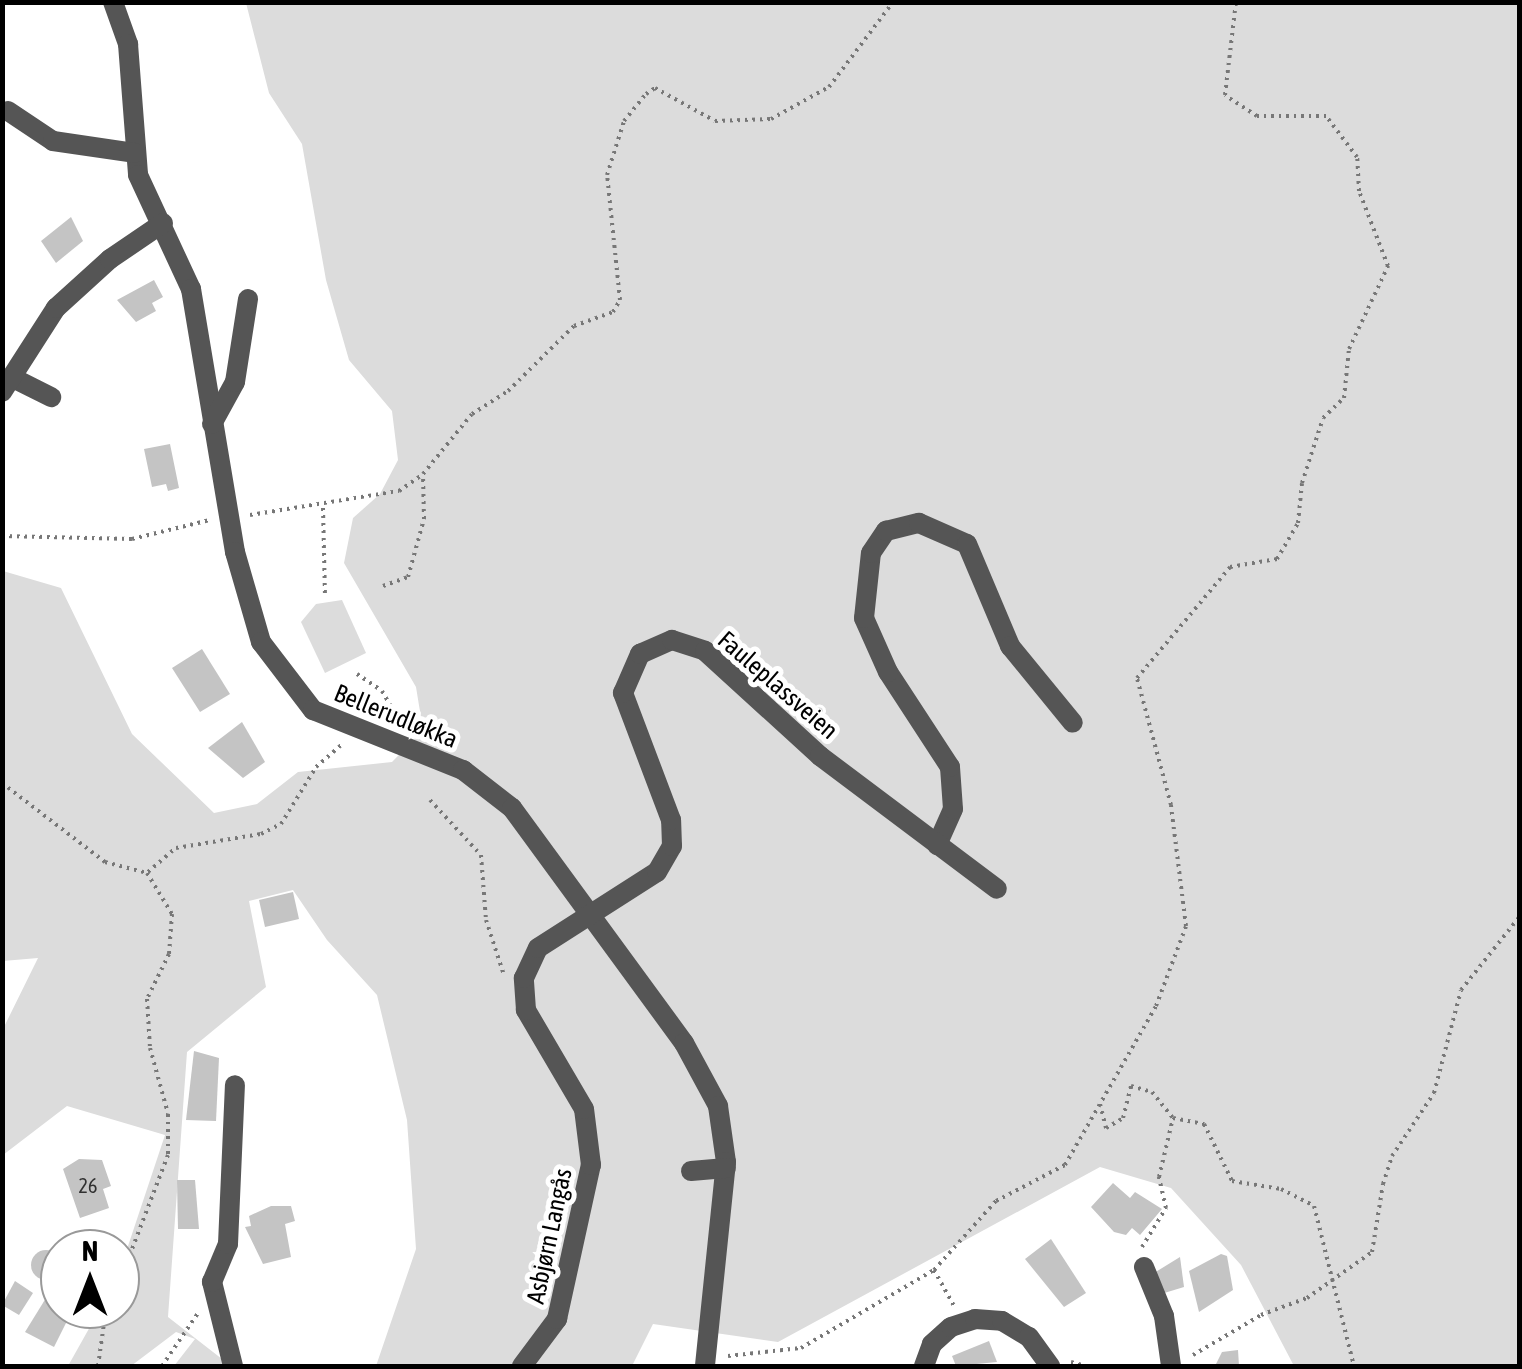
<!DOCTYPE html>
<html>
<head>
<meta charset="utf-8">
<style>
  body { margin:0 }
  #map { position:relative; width:1522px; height:1369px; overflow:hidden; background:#fff; font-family:"Asap Condensed",sans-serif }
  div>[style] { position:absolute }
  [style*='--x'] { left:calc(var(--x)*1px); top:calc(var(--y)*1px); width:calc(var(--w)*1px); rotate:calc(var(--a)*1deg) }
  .green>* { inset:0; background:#dcdcdc }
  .building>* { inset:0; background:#c4c4c4 }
  .round { border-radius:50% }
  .path>* { height:4px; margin-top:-2px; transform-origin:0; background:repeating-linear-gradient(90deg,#777 0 2.5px,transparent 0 7.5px) }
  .street>* { height:20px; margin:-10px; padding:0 10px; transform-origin:10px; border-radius:10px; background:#555 }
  span { translate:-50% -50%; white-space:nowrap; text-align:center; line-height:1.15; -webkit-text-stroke:10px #fff; paint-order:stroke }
  .number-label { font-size:20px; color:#313131 }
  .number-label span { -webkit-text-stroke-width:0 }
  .street-label { font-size:25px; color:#000 }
  .frame { position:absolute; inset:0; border:5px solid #000; pointer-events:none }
  .north { position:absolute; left:40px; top:1229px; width:100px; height:100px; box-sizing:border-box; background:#fff; border:2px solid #999; border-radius:50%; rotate:0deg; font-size:28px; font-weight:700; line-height:40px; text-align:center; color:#000 }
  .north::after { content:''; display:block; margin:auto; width:35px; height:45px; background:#000; clip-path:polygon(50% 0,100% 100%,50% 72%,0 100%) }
</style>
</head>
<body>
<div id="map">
  <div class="green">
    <i style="clip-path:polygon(246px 3px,1519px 3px,1519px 1366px,1294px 1366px,1241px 1265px,1171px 1188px,1100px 1167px,778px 1342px,653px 1324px,632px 1366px,376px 1366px,416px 1249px,407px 1120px,377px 995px,327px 940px,293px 890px,249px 901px,266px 987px,187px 1052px,168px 1317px,231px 1366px,174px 1366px,195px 1339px,176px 1332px,131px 1366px,68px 1366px,100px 1309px,120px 1309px,120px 1270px,165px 1135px,67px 1106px,3px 1155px,2px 1031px,38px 958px,3px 961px,3px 571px,61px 588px,132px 734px,214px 813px,257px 804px,298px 772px,392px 762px,423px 730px,416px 687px,344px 563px,353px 518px,380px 494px,398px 460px,392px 411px,349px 360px,326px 280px,302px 144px,269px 93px)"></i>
    <i style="clip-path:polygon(342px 600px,366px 653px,325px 673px,301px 622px,316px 604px)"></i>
  </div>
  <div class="building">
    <i style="clip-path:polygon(71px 217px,83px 241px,56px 263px,41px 241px)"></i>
    <i style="clip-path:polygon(154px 280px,163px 297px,152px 303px,156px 311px,136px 322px,117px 300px)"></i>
    <i style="clip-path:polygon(170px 444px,179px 488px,168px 491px,166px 484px,152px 487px,144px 449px)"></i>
    <i style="clip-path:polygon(202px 649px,230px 694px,200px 712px,172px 668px)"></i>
    <i style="clip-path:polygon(242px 722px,265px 762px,243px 778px,208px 748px)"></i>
    <i style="clip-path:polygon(293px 892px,299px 919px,265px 927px,259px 900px)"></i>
    <i style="clip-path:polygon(194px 1051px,219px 1058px,216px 1121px,186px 1120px)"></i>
    <i style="clip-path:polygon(79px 1159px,102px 1160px,111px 1186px,103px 1189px,109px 1208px,80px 1218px,63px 1169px)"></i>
    <i style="clip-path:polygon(177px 1180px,195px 1180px,199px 1229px,178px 1229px)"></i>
    <i style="clip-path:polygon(1113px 1183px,1130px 1198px,1135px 1192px,1162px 1209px,1140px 1235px,1132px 1228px,1126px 1235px,1114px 1232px,1091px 1207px)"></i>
    <i style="clip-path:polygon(271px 1206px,291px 1206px,295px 1221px,285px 1224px,291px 1257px,263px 1264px,245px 1227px,251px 1226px,249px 1216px)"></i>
    <i style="clip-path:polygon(1051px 1239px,1086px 1293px,1064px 1307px,1025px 1259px)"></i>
    <i class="round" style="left:31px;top:1250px;width:30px;height:30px"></i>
    <i style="clip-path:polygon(1221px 1254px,1227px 1256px,1233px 1290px,1199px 1312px,1189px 1271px)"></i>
    <i style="clip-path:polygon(1180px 1257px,1184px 1287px,1161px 1294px,1154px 1273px)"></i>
    <i style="clip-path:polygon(15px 1281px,33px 1293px,19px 1315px,2px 1305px)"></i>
    <i style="clip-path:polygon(46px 1298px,71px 1313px,54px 1347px,25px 1332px)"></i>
    <i style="clip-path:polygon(989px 1341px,997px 1362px,956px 1366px,952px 1356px)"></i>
    <i style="clip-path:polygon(1238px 1350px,1239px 1366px,1215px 1366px,1222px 1352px)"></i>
  </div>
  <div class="path">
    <i style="--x:323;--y:508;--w:88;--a:88.7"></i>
    <i style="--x:250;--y:515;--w:151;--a:-9.2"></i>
    <i style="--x:399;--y:491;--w:29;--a:-35"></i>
    <i style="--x:423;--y:474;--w:77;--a:-50.8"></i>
    <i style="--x:472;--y:414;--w:43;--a:-32.6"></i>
    <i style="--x:508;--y:391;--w:93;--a:-44.6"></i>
    <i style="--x:574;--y:326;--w:41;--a:-19.7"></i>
    <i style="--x:613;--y:312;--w:14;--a:-60"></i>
    <i style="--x:620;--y:300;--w:126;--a:-95.9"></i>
    <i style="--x:607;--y:175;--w:57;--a:-72.5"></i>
    <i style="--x:624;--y:121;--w:35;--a:-51"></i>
    <i style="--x:646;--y:94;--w:11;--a:-34"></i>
    <i style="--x:655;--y:88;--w:68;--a:28.8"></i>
    <i style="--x:715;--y:121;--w:56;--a:-2"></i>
    <i style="--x:771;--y:119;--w:66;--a:-28.9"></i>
    <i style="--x:829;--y:87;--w:106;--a:-53"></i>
    <i style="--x:2;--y:536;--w:130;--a:1.3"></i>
    <i style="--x:132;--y:539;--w:80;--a:-13.7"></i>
    <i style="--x:383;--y:586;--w:27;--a:-20"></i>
    <i style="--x:408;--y:577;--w:60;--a:-74.6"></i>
    <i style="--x:424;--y:519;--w:45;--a:-91.3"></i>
    <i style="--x:357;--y:674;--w:30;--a:34"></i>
    <i style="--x:382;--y:691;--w:34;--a:60"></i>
    <i style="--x:2;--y:783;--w:130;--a:37.5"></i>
    <i style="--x:105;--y:862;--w:43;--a:14.7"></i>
    <i style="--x:147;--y:873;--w:48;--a:58.6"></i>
    <i style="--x:172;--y:914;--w:40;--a:94.3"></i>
    <i style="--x:169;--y:954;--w:50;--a:116.1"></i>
    <i style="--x:147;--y:999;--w:49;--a:86.5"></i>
    <i style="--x:150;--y:1048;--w:68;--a:74.7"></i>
    <i style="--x:168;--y:1114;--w:41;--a:90"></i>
    <i style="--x:168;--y:1155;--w:135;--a:110.9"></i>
    <i style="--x:430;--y:800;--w:75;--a:47.2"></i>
    <i style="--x:481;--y:855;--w:65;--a:85.6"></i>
    <i style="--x:486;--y:920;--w:55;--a:71.9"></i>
    <i style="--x:148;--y:872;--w:37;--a:-41"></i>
    <i style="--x:176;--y:848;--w:86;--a:-9.4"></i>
    <i style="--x:261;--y:834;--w:22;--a:-27"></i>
    <i style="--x:281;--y:824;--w:67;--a:-58.4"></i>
    <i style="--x:316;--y:767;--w:33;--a:-41"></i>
    <i style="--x:1100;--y:1104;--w:25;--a:76"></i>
    <i style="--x:1106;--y:1128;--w:20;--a:-30"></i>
    <i style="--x:1123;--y:1118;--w:33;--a:-76"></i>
    <i style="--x:1131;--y:1086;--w:22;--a:16"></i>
    <i style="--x:1152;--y:1092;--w:33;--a:51"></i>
    <i style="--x:1173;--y:1118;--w:32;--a:11"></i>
    <i style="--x:1204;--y:1124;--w:64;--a:63.8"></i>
    <i style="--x:1232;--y:1181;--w:50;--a:9.3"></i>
    <i style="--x:1281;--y:1189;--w:37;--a:27"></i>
    <i style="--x:1314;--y:1206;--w:165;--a:76"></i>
    <i style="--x:1142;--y:1247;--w:46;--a:-58.4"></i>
    <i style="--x:1166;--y:1208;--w:32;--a:-103"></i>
    <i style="--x:1159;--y:1177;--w:61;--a:-76.7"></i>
    <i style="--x:934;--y:1270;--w:41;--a:60.9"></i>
    <i style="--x:1193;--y:1355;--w:79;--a:-30.5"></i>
    <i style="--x:1261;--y:1315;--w:49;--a:-20.3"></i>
    <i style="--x:1307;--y:1298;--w:80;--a:-35.3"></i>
    <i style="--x:1372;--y:1252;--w:69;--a:-80.8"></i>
    <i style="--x:1383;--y:1184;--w:29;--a:-72"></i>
    <i style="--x:1392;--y:1156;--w:76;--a:-56.3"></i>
    <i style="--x:1434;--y:1093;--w:106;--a:-75.3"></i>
    <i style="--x:1461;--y:990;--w:95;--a:-51.4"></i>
    <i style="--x:728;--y:1356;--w:73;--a:-6.3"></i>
    <i style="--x:801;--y:1348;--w:154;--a:-30.4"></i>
    <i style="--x:934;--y:1270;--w:93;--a:-48.1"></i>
    <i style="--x:996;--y:1201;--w:78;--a:-27.6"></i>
    <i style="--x:1065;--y:1165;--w:183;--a:-60.2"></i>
    <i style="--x:1156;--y:1006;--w:85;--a:-69.4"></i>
    <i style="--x:1186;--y:926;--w:122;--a:-97.1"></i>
    <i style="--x:1171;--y:805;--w:131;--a:-105"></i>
    <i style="--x:1137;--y:678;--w:145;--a:-50"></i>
    <i style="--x:1230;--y:567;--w:48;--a:-9.7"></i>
    <i style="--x:1277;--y:559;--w:42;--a:-59.7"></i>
    <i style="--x:1298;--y:523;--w:40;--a:-84.3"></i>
    <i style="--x:1302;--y:483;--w:68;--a:-72.1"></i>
    <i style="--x:1323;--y:418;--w:29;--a:-44"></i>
    <i style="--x:1344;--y:398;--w:49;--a:-84.2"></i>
    <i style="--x:1349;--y:349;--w:92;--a:-64.8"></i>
    <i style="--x:1388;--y:266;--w:80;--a:-111.1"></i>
    <i style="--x:1359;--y:191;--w:34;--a:-93"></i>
    <i style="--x:1357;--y:157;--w:51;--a:-127.1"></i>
    <i style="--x:1326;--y:116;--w:69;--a:180"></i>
    <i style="--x:1257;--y:116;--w:38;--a:-147"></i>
    <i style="--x:1225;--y:95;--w:94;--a:-83.3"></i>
    <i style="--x:1071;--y:1362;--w:16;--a:15"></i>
    <i style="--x:98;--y:1366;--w:58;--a:-82"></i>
    <i style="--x:162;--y:1366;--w:64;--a:-55.8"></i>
  </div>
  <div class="street">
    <i style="--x:113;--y:2;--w:45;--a:70.3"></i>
    <i style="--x:128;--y:44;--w:131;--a:85.6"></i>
    <i style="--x:138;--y:175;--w:126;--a:65.1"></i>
    <i style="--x:191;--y:289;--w:267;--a:80.5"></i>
    <i style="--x:235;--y:552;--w:94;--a:73.9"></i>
    <i style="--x:261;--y:642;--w:86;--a:52.6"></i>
    <i style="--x:313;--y:710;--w:162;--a:21.8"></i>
    <i style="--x:463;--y:770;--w:62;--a:37.8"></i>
    <i style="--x:512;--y:808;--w:291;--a:53.8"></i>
    <i style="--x:684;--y:1043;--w:72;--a:61.6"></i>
    <i style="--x:718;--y:1106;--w:57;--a:81.9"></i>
    <i style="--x:726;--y:1162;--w:205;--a:95.9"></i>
    <i style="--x:8;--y:111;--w:54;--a:33.7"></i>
    <i style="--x:53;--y:141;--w:82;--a:8.4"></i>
    <i style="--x:11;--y:377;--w:45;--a:26.6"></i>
    <i style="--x:2;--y:392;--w:100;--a:-57.3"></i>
    <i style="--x:56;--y:308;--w:73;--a:-42.2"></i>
    <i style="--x:110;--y:259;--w:64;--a:-34.2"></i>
    <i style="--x:212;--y:424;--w:48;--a:-61.3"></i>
    <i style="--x:235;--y:382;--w:84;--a:-81.1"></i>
    <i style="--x:937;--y:845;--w:39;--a:-66"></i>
    <i style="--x:953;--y:809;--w:42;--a:-94.1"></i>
    <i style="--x:950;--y:767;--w:113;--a:-123.1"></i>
    <i style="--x:888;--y:672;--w:59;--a:-114"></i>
    <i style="--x:864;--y:618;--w:65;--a:-83.9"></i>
    <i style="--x:871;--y:553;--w:27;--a:-56"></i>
    <i style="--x:886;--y:531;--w:34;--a:-14"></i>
    <i style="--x:919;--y:523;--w:52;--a:23.6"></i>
    <i style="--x:967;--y:544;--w:111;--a:67.1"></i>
    <i style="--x:1010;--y:646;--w:99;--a:50.7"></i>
    <i style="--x:691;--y:1171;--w:35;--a:-5"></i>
    <i style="--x:1144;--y:1267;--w:53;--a:67.8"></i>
    <i style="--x:1164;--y:1316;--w:50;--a:82"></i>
    <i style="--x:233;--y:1366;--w:87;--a:-104"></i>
    <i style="--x:212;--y:1282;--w:41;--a:-67.2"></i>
    <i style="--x:228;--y:1244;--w:159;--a:-87.5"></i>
    <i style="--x:522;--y:1366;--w:59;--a:-53.3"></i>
    <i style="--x:557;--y:1319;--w:158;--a:-77.6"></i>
    <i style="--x:591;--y:1165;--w:56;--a:-97.1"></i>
    <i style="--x:584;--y:1109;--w:115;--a:-120.4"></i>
    <i style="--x:526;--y:1010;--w:32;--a:-94"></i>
    <i style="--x:524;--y:978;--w:33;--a:-65"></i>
    <i style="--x:538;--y:948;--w:141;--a:-32.6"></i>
    <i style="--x:657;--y:872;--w:30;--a:-60"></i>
    <i style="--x:672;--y:846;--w:26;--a:-92"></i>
    <i style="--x:671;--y:820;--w:136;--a:-110.7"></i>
    <i style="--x:623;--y:693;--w:43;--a:-66.4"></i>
    <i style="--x:640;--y:654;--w:35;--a:-24"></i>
    <i style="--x:672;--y:640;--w:35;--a:18"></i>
    <i style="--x:705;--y:651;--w:156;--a:42.4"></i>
    <i style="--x:820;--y:756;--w:221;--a:36.9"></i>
    <i style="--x:924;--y:1366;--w:23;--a:-70"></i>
    <i style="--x:932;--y:1344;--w:25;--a:-42"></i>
    <i style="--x:951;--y:1327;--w:25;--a:-18"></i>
    <i style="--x:975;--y:1319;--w:27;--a:4"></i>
    <i style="--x:1002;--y:1321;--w:31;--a:31"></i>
    <i style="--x:1029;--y:1337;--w:36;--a:54"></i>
  </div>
  <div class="number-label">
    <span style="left:88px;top:1185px">26</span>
  </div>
  <div class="street-label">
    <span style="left:778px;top:685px;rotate:41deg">Fauleplassveien</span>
    <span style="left:396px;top:716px;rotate:22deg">Bellerudløkka</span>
    <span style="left:549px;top:1236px;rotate:-78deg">Asbjørn Langås</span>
  </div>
  <div class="frame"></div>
  <div class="north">N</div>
</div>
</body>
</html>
